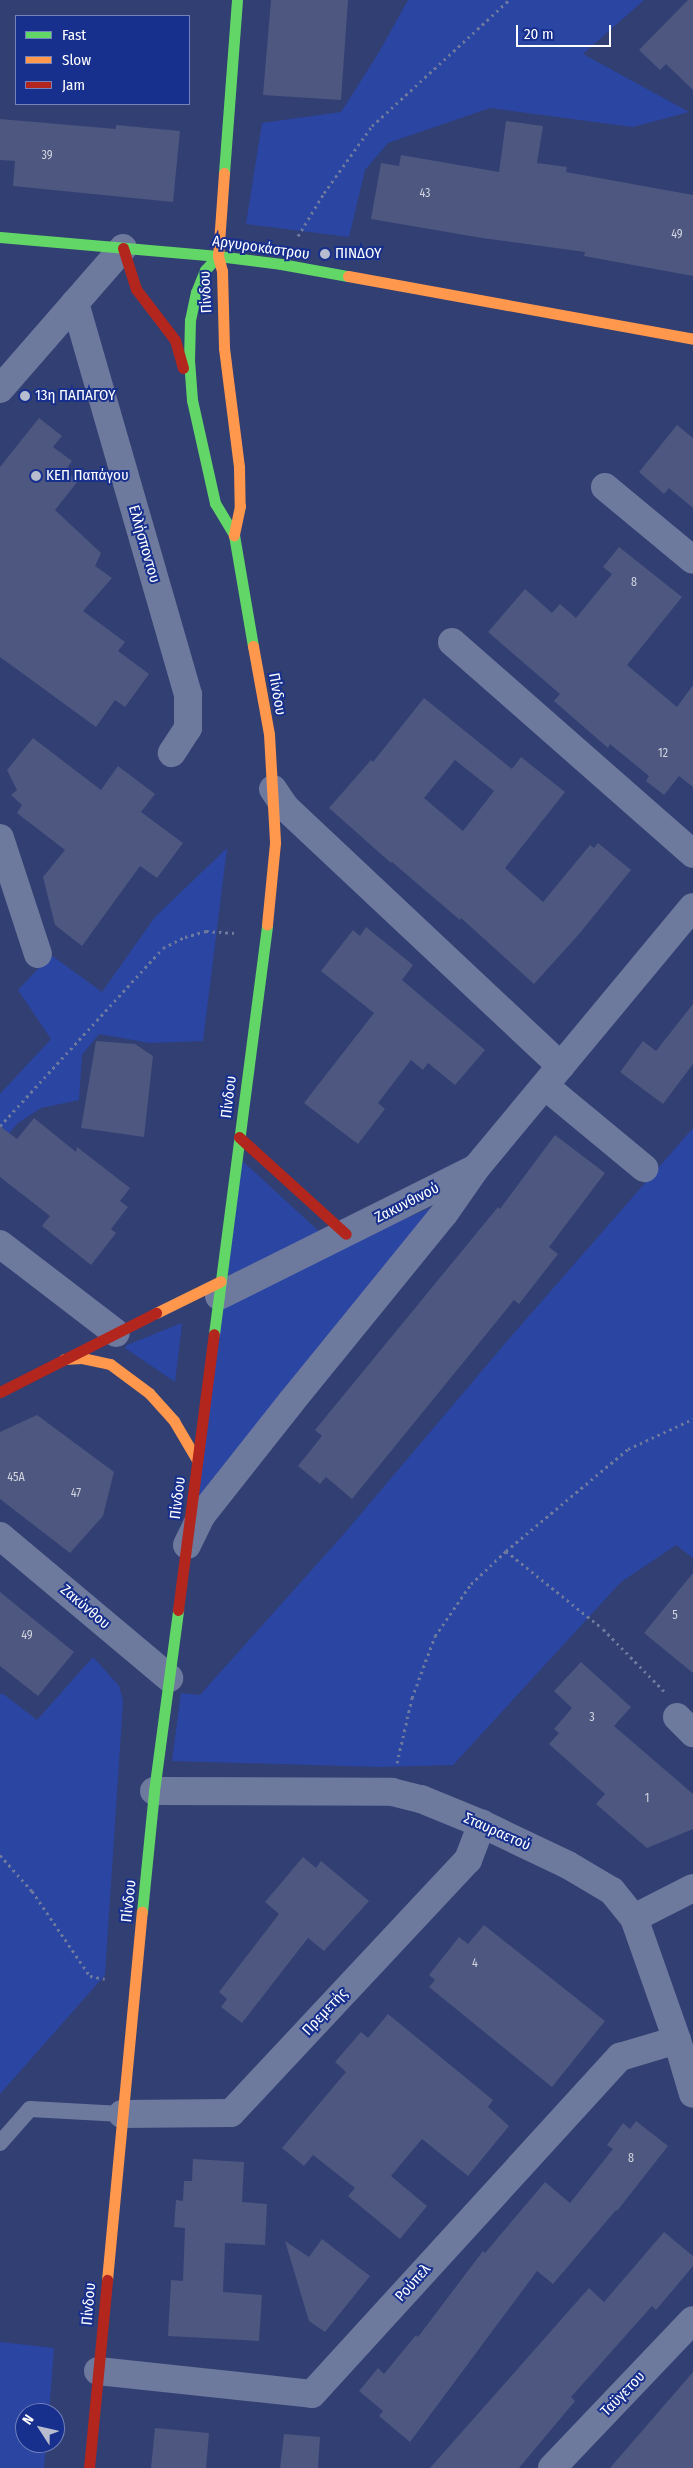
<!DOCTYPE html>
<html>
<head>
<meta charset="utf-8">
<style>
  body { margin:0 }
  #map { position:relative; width:693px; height:2468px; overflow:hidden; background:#323f72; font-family:"Fira Sans Condensed",sans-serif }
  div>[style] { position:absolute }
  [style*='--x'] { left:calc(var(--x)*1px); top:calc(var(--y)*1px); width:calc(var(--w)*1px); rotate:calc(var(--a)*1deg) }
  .green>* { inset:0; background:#2b45a3 }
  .building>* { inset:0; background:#4d5780 }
  .path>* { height:3px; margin-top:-1.5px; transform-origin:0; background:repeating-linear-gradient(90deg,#6e799e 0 2.5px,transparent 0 6.5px) }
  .lane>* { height:16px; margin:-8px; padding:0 8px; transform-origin:8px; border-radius:8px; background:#6e799e }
  .street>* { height:28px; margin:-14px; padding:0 14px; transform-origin:14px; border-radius:14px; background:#6e799e }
  .fast>* { height:11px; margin:-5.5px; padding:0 5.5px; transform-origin:5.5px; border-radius:5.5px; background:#63d668 }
  .slow>* { height:11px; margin:-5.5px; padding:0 5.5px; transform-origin:5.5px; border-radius:5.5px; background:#ff974d }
  .jam>* { height:11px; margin:-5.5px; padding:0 5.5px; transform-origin:5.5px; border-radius:5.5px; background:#b3261e }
  .dots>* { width:14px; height:14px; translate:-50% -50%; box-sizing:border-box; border:2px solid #172f8d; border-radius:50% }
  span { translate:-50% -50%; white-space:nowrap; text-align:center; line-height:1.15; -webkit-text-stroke:4px #172f8d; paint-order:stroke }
  .number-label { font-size:12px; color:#d2d5df }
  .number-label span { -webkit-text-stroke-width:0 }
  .street-label { font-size:15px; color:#fff }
  .poi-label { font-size:15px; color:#fff }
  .left { translate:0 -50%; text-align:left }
  .legend { position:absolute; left:15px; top:15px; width:175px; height:90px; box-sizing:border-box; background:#172f8d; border:1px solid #7482bb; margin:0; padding:6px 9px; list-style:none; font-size:15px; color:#fff }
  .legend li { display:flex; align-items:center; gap:10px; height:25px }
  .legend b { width:25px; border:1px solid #7482bb }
  .north { position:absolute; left:15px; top:2403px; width:50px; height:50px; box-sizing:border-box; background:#172f8d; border:1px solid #7482bb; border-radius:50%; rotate:305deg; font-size:14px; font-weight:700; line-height:20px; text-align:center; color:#fff }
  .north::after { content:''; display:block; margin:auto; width:18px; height:22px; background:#b7bcce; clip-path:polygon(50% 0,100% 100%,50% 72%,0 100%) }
  .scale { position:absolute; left:516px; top:25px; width:95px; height:22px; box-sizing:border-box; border:2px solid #fff; border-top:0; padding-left:6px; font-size:15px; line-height:18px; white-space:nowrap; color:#fff; -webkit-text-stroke:4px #172f8d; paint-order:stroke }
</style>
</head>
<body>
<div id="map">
  <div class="green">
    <i style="clip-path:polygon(408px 0,644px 0,583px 54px,689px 112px,633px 127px,490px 108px,388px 143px,365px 170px,349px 237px,246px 224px,262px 123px,341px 112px,378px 54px)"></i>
    <i style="clip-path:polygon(227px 848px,203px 1041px,150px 1043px,99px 1034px,82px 1055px,79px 1100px,41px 1108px,18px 1123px,0 1144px,0 1094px,51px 1039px,18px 990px,51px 955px,102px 992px,155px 917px)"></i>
    <i style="clip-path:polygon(693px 1128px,693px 1558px,676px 1545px,621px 1582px,453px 1765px,380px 1767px,172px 1761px,181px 1693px,200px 1695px,343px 1535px,508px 1340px)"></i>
    <i style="clip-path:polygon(237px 1156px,323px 1235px,222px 1278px)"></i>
    <i style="clip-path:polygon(446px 1201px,198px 1501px,219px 1300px)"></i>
    <i style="clip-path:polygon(179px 1324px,182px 1324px,175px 1382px,125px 1348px,127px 1345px)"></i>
    <i style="clip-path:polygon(93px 1657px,119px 1686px,123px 1701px,105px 1975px,0 2094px,0 1695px,2px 1693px,37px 1720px)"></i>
    <i style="clip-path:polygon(0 2342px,54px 2348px,49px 2413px,25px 2413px,25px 2443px,46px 2443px,44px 2468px,0 2468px)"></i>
  </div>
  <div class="building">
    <i style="clip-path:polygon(271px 0,348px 0,341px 100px,263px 95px)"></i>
    <i style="clip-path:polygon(688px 0,693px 0,693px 90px,666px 64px,660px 70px,639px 50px)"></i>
    <i style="clip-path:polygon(0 119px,116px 129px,116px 125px,180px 131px,173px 202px,13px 186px,15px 161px,0 160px)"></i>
    <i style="clip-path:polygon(506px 121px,543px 126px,537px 163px,567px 167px,566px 172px,693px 195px,693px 276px,584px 256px,585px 252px,482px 238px,371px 219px,381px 163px,399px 166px,401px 155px,499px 172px)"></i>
    <i style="clip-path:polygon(39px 418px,62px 436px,53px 447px,72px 461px,65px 471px,78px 481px,55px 510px,101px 553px,95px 566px,112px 578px,83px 611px,125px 642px,118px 651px,149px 674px,125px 707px,115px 700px,96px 727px,0 657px,0 467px)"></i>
    <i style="clip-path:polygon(677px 425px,693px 438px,693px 508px,669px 488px,664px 494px,639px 472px)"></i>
    <i style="clip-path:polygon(619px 547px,682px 597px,627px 665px,677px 707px,693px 685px,693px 787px,679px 776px,664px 795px,646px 781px,649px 776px,610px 744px,608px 748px,554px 701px,560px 694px,488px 632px,525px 589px,552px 613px,560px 604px,576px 618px,612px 574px,603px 567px)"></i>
    <i style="clip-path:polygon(evenodd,424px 698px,512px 769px,521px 757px,565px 792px,505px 868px,543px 902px,590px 845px,594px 848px,598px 843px,631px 870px,579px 934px,534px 984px,461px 918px,460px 920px,392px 862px,391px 863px,329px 808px,371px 760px,373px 762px,424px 698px,455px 760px,494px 791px,463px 831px,424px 798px,455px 760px)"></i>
    <i style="clip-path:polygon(33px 738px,101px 790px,118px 766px,155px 794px,141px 812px,183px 843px,157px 878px,140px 866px,82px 946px,55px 925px,43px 877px,65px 850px,17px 813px,22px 805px,11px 795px,17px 790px,7px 770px)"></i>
    <i style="clip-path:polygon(366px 927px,413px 965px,402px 980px,485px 1050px,455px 1085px,428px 1063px,423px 1070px,411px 1060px,378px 1103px,385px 1109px,358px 1144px,304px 1103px,374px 1013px,321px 971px,353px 930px,360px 936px)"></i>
    <i style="clip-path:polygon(693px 1004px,693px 1064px,663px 1104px,620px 1072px,643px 1041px,656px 1051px)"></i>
    <i style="clip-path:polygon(96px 1041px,135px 1044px,153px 1056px,144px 1137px,81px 1128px)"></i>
    <i style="clip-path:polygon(34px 1118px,76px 1152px,77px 1147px,130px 1188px,120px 1201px,128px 1207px,111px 1229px,116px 1233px,91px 1265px,42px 1226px,50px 1216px,0 1177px,0 1126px,17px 1139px)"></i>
    <i style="clip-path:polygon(555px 1135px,605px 1173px,549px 1247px,558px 1254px,519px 1304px,514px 1300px,352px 1499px,326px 1477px,320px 1484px,298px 1466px,322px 1436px,315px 1430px,498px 1207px,500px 1209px)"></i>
    <i style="clip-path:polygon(37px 1415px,114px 1472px,103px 1516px,70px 1553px,0 1499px,0 1432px)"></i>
    <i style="clip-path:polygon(693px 1573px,693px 1673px,644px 1633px)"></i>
    <i style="clip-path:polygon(0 1592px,74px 1652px,38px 1696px,0 1666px)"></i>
    <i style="clip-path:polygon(581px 1662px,631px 1707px,614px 1726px,693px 1794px,693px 1829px,647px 1848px,596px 1804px,605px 1794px,549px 1744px,559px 1733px,554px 1729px,572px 1708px,554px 1691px)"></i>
    <i style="clip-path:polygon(303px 1857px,316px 1868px,321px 1861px,369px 1901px,324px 1951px,308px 1938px,242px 2023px,221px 2007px,227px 1999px,219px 1992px,279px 1914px,265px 1902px)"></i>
    <i style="clip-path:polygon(484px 1925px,605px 2021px,552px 2087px,429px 1987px,435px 1980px,429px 1975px,459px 1937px,468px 1944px)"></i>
    <i style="clip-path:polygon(388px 2014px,493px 2100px,488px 2107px,509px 2126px,468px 2176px,422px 2139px,391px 2176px,427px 2206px,400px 2239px,348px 2196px,355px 2188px,313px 2155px,304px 2166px,282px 2148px,346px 2072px,335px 2062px,361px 2032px,368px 2038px)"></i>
    <i style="clip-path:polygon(636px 2121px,668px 2146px,617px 2211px,616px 2210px,553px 2284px,537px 2271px,410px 2442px,379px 2416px,383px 2411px,359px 2391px,378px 2368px,384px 2374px,416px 2335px,418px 2337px,483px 2251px,485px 2253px,545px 2182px,570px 2203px,613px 2149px,607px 2145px,623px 2123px,630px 2129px)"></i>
    <i style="clip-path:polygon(193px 2159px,244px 2162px,242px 2202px,267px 2204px,265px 2245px,225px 2243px,223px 2292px,262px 2295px,259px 2341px,168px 2336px,171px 2280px,183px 2281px,185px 2228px,174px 2227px,176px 2200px,183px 2201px,184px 2181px,192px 2181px)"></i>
    <i style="clip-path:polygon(664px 2232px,693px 2256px,693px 2266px,656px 2310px,652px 2306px,571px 2397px,575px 2401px,519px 2468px,430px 2468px,589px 2288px,604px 2302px)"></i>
    <i style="clip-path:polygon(322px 2239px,370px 2276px,325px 2332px,309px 2321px,285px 2241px,309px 2257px)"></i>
    <i style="clip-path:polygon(693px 2372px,693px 2468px,610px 2468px)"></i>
    <i style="clip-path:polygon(155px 2428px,209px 2433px,206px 2468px,151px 2468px)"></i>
    <i style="clip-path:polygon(284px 2434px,320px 2437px,318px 2468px,280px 2468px)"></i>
  </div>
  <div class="path">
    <i style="--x:298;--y:236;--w:50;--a:-58.8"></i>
    <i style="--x:324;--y:193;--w:82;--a:-54.4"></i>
    <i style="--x:372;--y:126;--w:186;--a:-42.6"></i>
    <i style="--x:0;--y:1126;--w:241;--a:-47.5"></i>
    <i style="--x:163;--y:948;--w:25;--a:-27"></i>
    <i style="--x:185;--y:937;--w:22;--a:-16"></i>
    <i style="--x:206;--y:931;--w:32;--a:4"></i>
    <i style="--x:506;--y:1551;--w:124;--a:38.8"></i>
    <i style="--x:603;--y:1629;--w:87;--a:45.5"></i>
    <i style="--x:397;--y:1763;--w:67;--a:-77"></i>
    <i style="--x:412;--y:1698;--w:66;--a:-69.6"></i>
    <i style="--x:435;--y:1636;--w:63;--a:-55.3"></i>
    <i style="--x:471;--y:1584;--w:48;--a:-43.3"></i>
    <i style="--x:506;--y:1551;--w:159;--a:-39.9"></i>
    <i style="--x:628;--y:1449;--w:72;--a:-24.8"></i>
    <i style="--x:0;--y:1855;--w:48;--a:48.4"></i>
    <i style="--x:32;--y:1891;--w:103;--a:55.7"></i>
    <i style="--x:90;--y:1976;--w:15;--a:11"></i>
  </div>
  <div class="lane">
    <i style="--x:0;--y:2143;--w:45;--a:-48.6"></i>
    <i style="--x:30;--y:2109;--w:92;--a:3.1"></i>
  </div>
  <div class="street">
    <i style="--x:75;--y:303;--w:408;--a:73.9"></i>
    <i style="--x:188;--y:695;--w:33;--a:90"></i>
    <i style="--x:188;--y:728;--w:30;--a:123"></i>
    <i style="--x:0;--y:389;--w:187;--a:-48.9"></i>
    <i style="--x:605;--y:487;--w:114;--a:39.7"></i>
    <i style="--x:452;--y:642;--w:321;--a:41.3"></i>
    <i style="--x:273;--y:789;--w:23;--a:56"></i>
    <i style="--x:286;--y:808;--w:377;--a:43.2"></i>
    <i style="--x:0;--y:838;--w:122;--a:71.9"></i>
    <i style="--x:545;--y:1086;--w:129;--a:39.6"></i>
    <i style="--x:0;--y:1244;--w:146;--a:37.5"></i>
    <i style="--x:219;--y:1296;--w:287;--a:-26.5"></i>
    <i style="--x:476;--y:1168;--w:339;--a:-50.3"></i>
    <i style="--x:0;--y:1536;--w:221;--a:40"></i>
    <i style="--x:187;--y:1545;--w:32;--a:-64"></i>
    <i style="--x:201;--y:1516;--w:145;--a:-51.7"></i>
    <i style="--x:291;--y:1402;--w:242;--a:-50.9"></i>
    <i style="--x:444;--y:1214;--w:52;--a:-55.1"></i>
    <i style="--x:677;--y:1717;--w:23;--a:45"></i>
    <i style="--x:154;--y:1791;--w:238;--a:0.2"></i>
    <i style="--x:392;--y:1792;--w:30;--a:14"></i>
    <i style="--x:421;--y:1799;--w:66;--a:22.3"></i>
    <i style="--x:482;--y:1824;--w:95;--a:25.5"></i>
    <i style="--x:568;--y:1865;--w:51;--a:30.6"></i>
    <i style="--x:612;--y:1891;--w:35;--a:51"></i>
    <i style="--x:634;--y:1918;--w:129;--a:70.6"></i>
    <i style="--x:677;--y:2040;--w:56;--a:73.5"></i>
    <i style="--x:634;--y:1918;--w:66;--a:-27"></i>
    <i style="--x:122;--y:2114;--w:109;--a:-0.5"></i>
    <i style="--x:231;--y:2113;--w:347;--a:-46.9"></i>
    <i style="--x:468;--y:1860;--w:39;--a:-69"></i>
    <i style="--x:98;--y:2371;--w:215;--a:6.1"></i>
    <i style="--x:312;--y:2394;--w:457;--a:-47.6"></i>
    <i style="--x:620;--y:2057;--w:59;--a:-16.6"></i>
    <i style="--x:552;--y:2468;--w:204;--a:-46.4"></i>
  </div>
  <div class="fast">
    <i style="--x:224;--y:173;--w:173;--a:-85.7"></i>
    <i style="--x:0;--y:237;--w:219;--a:5"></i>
    <i style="--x:218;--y:256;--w:64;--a:7.2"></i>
    <i style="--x:281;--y:264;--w:68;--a:10.2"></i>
    <i style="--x:218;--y:256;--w:19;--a:133"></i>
    <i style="--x:205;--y:270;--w:24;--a:112"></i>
    <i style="--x:196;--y:292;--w:29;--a:102"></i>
    <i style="--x:190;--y:320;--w:40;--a:91.4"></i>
    <i style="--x:189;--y:360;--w:40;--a:85.7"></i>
    <i style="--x:192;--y:400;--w:106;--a:77.4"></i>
    <i style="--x:215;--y:503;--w:37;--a:59"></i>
    <i style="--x:234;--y:535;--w:113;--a:80.3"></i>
    <i style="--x:214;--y:1334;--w:412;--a:-82.6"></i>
    <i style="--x:142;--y:1912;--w:122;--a:-84.3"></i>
    <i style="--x:154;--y:1791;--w:183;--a:-82.4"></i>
  </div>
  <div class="slow">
    <i style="--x:224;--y:173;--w:83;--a:94.1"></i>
    <i style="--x:218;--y:256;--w:16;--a:75"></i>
    <i style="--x:222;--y:271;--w:77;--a:88.5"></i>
    <i style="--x:224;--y:348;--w:120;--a:82.8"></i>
    <i style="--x:239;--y:467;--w:39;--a:89"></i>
    <i style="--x:240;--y:506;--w:30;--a:102"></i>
    <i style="--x:348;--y:276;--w:351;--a:10.3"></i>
    <i style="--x:253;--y:646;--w:89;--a:79.7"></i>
    <i style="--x:269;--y:734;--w:109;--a:86.8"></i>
    <i style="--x:275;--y:843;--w:82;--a:95.6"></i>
    <i style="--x:156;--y:1313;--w:72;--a:-26.2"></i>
    <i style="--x:64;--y:1359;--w:18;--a:-3"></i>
    <i style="--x:82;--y:1358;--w:29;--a:12"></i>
    <i style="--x:110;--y:1364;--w:49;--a:36.6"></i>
    <i style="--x:149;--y:1393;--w:38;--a:48"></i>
    <i style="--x:174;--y:1421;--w:45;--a:59.5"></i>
    <i style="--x:107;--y:2280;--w:370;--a:-84.6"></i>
  </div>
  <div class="jam">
    <i style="--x:123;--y:248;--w:43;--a:72.4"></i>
    <i style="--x:136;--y:289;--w:64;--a:52.6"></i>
    <i style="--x:175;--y:340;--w:29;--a:74"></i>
    <i style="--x:239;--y:1137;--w:144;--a:42.2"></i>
    <i style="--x:0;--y:1392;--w:175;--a:-26.9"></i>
    <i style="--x:178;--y:1610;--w:278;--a:-82.6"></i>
    <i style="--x:89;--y:2468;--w:189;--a:-84.5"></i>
  </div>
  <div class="dots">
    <i style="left:325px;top:254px;background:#b7bcce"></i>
    <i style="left:25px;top:396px;background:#b7bcce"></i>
    <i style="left:36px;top:476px;background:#b7bcce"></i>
  </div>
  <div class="number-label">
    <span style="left:47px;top:156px">39</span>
    <span style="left:425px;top:194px">43</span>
    <span style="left:677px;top:235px">49</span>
    <span style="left:634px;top:583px">8</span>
    <span style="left:663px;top:754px">12</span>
    <span style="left:16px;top:1478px">45Α</span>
    <span style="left:76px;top:1494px">47</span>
    <span style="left:675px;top:1616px">5</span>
    <span style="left:27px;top:1636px">49</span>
    <span style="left:592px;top:1718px">3</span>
    <span style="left:647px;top:1799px">1</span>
    <span style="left:475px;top:1964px">4</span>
    <span style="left:631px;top:2159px">8</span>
  </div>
  <div class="street-label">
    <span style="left:261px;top:248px;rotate:8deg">Αργυροκάστρου</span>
    <span style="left:206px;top:292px;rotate:-93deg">Πίνδου</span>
    <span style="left:144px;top:544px;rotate:74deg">Ελλήσποντου</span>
    <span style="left:277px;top:694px;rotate:80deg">Πίνδου</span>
    <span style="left:229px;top:1097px;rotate:-83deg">Πίνδου</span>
    <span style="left:407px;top:1203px;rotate:-27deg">Ζακυνθινού</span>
    <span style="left:178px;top:1498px;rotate:-83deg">Πίνδου</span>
    <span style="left:85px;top:1607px;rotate:40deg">Ζακύνθου</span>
    <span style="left:497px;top:1832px;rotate:24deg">Σταυραετού</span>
    <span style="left:129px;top:1901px;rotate:-84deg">Πίνδου</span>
    <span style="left:325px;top:2012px;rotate:-47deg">Πρεμετής</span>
    <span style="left:413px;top:2283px;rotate:-48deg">Ρούπελ</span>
    <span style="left:89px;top:2304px;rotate:-85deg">Πίνδου</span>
    <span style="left:623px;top:2394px;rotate:-46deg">Ταϋγετου</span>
  </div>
  <div class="poi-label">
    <span class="left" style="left:335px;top:254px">ΠΙΝΔΟΥ</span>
    <span class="left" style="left:35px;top:396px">13η ΠΑΠΑΓΟΥ</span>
    <span class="left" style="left:46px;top:476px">ΚΕΠ Παπάγου</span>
  </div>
  <ul class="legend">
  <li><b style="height:6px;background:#63d668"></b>Fast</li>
  <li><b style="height:6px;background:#ff974d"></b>Slow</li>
  <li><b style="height:6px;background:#b3261e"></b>Jam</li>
  </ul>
  <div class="north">N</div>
  <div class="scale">20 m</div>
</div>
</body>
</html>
